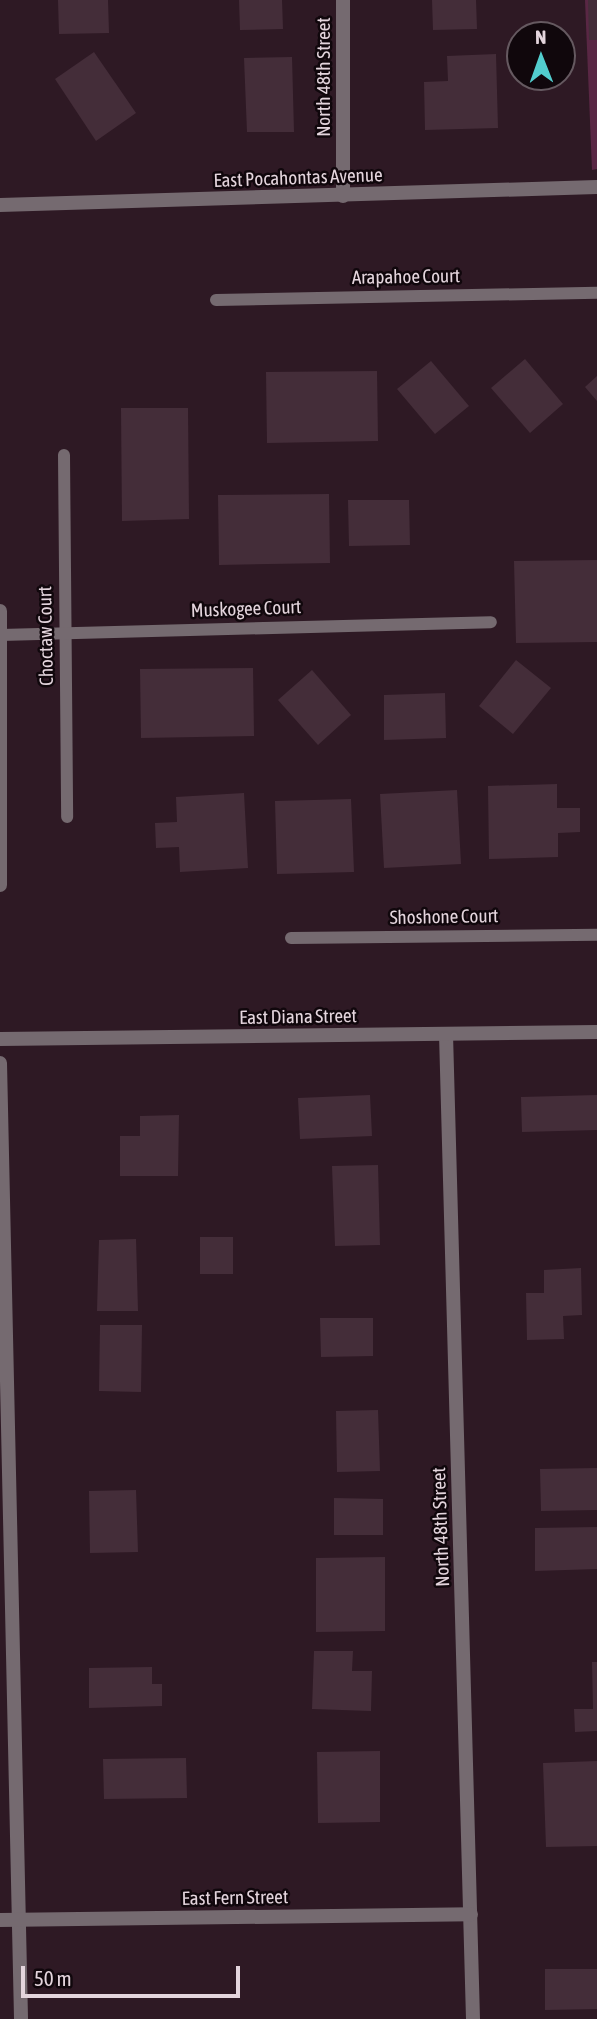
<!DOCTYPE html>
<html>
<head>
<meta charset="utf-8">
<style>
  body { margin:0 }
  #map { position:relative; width:597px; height:2019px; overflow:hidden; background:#2e1924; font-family:"Asap Condensed",sans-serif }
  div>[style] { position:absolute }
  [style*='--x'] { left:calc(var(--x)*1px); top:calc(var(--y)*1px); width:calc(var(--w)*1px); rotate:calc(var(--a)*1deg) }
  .green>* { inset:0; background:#592744 }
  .building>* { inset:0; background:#442d39 }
  .service>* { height:12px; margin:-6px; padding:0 6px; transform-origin:6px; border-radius:6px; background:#756a70 }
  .minor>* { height:14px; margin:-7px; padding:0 7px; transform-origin:7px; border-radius:7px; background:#756a70 }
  span { translate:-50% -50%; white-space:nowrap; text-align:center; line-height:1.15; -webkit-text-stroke:5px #10070c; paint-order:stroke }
  .street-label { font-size:19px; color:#e4d5dd }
  .north { position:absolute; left:506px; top:21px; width:70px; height:70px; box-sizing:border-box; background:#10070c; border:2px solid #655960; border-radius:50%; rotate:359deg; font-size:19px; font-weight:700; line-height:28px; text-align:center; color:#e4d5dd }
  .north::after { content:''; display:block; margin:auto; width:24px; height:32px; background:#52cdce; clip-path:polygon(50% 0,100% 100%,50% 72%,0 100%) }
  .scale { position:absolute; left:21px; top:1966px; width:219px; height:32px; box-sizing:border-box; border:4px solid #e4d5dd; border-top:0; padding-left:9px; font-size:21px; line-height:24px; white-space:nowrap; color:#e4d5dd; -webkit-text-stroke:5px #10070c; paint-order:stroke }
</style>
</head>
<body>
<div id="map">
  <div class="green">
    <i style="clip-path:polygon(585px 0,597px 0,597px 169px,592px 170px)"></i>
  </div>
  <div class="building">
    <i style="clip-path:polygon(58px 0,108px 0,109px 33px,59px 34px)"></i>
    <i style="clip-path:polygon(239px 0,282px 0,283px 29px,240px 30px)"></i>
    <i style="clip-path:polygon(432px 0,476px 0,477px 29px,433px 30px)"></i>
    <i style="clip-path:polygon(588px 0,597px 0,597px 40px,589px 40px)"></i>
    <i style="clip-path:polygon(94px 52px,136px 113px,96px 141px,55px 79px)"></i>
    <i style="clip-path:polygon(496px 54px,498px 128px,425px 130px,424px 82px,448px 81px,447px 56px)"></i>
    <i style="clip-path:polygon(292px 57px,294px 132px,247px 132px,244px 58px)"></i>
    <i style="clip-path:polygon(525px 359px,563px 404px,530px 433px,491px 388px)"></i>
    <i style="clip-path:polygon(431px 361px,469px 406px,435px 434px,397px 389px)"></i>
    <i style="clip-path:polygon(377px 371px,378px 441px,267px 443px,266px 372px)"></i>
    <i style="clip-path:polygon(597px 376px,597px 401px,585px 387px)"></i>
    <i style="clip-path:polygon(121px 408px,188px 408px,189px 519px,122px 521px)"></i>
    <i style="clip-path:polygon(329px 494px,330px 563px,219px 565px,218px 495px)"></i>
    <i style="clip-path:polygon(348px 500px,409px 500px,410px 545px,349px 546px)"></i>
    <i style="clip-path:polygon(597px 560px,597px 642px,516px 643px,514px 561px)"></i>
    <i style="clip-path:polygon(516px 660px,551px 688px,513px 734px,479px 706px)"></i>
    <i style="clip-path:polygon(253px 668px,254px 736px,141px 738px,140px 669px)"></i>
    <i style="clip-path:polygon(312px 670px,351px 715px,318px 745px,278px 700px)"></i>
    <i style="clip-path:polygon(445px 693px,446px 738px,384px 740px,384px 695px)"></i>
    <i style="clip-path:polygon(557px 784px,557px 808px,580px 808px,580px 832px,558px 833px,558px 857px,489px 859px,488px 786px)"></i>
    <i style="clip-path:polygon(457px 790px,461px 864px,384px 868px,380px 794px)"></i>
    <i style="clip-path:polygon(244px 793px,248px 868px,180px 872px,179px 847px,156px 848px,155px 823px,177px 822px,176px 797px)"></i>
    <i style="clip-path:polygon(351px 799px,354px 872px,277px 874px,275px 801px)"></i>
    <i style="clip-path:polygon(370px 1095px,372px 1136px,300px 1139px,298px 1098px)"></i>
    <i style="clip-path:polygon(597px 1095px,597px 1130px,522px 1132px,521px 1097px)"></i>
    <i style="clip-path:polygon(179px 1115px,178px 1176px,120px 1176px,120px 1136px,140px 1136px,140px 1116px)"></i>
    <i style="clip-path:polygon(378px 1165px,380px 1245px,335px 1246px,332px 1166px)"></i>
    <i style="clip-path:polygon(200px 1237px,233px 1237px,233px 1274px,200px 1274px)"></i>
    <i style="clip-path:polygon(136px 1239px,138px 1311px,97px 1311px,99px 1240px)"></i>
    <i style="clip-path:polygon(581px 1268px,582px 1315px,563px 1316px,564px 1339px,527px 1340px,526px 1293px,544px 1293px,544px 1270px)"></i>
    <i style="clip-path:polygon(320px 1318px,373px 1318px,373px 1356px,321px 1357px)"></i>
    <i style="clip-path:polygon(100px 1325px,142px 1325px,141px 1392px,99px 1391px)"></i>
    <i style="clip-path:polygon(378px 1410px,380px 1471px,337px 1472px,336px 1411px)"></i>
    <i style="clip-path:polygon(597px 1468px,597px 1510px,541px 1511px,540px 1469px)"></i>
    <i style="clip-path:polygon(136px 1490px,138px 1552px,90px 1553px,89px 1491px)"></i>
    <i style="clip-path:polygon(334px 1498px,383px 1499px,383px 1535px,334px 1535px)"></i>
    <i style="clip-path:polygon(597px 1527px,597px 1569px,535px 1571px,535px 1528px)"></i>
    <i style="clip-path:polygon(385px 1557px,385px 1631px,316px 1632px,316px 1558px)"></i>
    <i style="clip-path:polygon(314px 1651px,353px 1651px,352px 1671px,372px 1671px,371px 1711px,312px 1709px)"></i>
    <i style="clip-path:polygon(592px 1662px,597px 1662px,597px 1731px,575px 1732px,574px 1709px,593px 1709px)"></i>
    <i style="clip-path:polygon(152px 1667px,152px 1684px,162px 1684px,162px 1706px,89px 1708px,89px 1668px)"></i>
    <i style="clip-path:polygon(380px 1751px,380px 1822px,318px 1823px,317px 1752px)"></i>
    <i style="clip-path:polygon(186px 1758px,187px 1798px,104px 1799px,103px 1759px)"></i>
    <i style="clip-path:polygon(597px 1761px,597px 1846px,546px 1847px,543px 1763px)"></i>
    <i style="clip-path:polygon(545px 1969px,597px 1969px,597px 2009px,545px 2010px)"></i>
  </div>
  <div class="service">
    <i style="--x:216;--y:300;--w:381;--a:-1.1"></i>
    <i style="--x:64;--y:455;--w:362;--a:89.5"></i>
    <i style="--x:1;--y:635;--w:490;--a:-1.5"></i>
    <i style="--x:291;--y:938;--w:306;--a:-0.6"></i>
  </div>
  <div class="minor">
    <i style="--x:343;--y:0;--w:196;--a:90"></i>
    <i style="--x:0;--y:205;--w:597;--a:-1.73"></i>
    <i style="--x:0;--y:611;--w:274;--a:90"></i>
    <i style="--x:446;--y:1034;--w:985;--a:88.43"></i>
    <i style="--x:0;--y:1039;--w:597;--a:-0.67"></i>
    <i style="--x:0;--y:1063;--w:956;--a:88.74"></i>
    <i style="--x:0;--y:1920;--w:471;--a:-0.7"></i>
  </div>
  <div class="street-label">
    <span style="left:324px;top:77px;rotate:-90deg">North 48th Street</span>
    <span style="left:298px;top:178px;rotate:-2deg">East Pocahontas Avenue</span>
    <span style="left:406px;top:277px;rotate:-1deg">Arapahoe Court</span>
    <span style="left:246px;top:609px;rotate:-2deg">Muskogee Court</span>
    <span style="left:46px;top:636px;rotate:-91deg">Choctaw Court</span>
    <span style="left:444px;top:917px;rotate:-1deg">Shoshone Court</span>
    <span style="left:298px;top:1017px;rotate:-1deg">East Diana Street</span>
    <span style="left:441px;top:1527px;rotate:-92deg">North 48th Street</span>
    <span style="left:235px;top:1898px;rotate:-1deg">East Fern Street</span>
  </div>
  <div class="north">N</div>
  <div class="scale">50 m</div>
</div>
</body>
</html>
